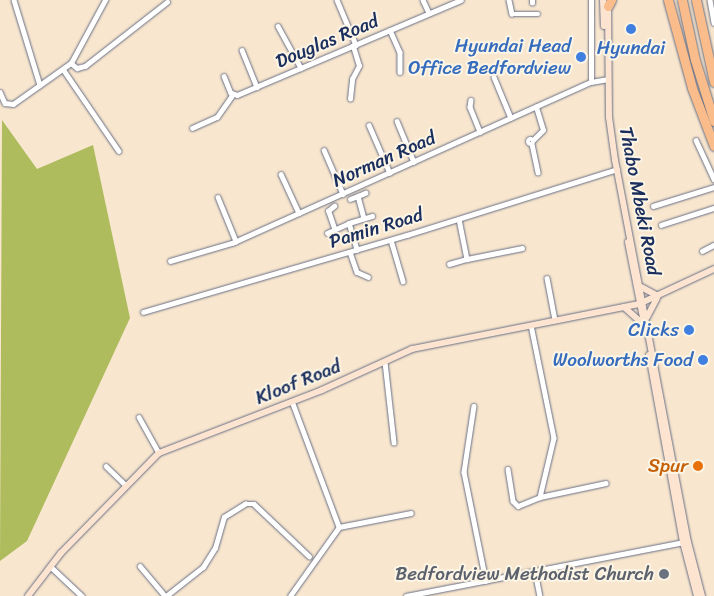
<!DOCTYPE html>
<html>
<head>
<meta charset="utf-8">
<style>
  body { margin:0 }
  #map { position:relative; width:714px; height:596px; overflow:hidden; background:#f8e6ce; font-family:Sriracha,sans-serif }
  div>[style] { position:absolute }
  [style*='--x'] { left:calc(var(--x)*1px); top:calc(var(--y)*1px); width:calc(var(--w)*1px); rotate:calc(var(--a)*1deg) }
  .green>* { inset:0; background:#aebc5e }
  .roads { filter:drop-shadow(0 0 1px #686f85) drop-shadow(0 0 1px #686f85) }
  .minor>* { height:4.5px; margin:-2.25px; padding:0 2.25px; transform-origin:2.25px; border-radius:2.25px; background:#fff }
  .minor>.ring { margin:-2.25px; padding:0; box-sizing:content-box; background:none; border:4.5px solid #fff; border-radius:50% }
  .secondary>* { height:6px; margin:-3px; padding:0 3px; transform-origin:3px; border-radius:3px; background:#fde4d0 }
  .motorway>* { height:9px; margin:-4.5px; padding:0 4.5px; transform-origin:4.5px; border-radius:4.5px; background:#f9bc8a }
  .dots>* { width:14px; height:14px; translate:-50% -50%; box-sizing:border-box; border:2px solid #fcf5e5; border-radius:50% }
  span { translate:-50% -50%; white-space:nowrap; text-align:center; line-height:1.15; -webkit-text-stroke:4px #fcf5e5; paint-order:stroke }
  .street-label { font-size:19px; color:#1b2f5e }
  .shop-label { font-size:19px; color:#366cbe }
  .right { translate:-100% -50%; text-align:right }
  .food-label { font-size:19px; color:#c56008 }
  .worship-label { font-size:19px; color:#5b616d }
</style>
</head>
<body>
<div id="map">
  <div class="green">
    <i style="clip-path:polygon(2px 120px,37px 169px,93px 145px,130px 318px,27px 541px,0 561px)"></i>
  </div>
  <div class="roads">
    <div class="minor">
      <i style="--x:14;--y:0;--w:89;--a:73"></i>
      <i style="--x:337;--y:0;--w:49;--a:67.1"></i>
      <i style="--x:423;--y:0;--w:14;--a:65"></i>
      <i style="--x:509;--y:0;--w:14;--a:78"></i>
      <i style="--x:512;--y:14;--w:26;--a:0"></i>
      <i style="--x:710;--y:0;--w:23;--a:80"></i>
      <i style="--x:532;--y:3;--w:3;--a:-90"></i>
      <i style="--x:278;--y:26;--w:48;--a:61.3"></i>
      <i style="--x:390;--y:30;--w:24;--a:66"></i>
      <i style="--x:400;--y:52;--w:20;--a:90"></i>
      <i style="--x:242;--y:50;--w:40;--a:68"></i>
      <i style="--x:71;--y:63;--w:8;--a:40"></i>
      <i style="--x:77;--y:68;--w:8;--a:-14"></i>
      <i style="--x:85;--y:66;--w:104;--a:-38"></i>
      <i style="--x:63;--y:69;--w:99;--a:55.7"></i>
      <i style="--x:224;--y:76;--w:18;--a:68"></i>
      <i style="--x:231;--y:93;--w:6;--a:18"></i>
      <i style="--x:237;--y:95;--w:243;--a:-23"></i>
      <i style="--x:494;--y:77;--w:44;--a:67.5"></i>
      <i style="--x:591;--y:82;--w:82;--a:-90"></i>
      <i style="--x:0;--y:92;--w:12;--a:66"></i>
      <i style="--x:5;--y:103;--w:8;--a:7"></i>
      <i style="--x:13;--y:104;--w:71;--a:-35.3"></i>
      <i style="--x:71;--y:63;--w:72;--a:-61.6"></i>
      <i style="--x:350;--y:99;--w:20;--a:-84"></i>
      <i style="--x:352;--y:79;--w:15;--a:-62"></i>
      <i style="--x:359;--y:66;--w:21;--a:-107"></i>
      <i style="--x:471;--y:100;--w:7;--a:98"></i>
      <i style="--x:470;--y:107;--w:27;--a:68"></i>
      <i style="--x:397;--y:121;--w:44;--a:67.5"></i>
      <i style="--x:369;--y:125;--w:52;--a:66.4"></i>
      <i style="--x:192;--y:128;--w:27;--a:-24"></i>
      <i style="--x:217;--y:117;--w:28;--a:-55"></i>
      <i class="ring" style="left:528px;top:139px;width:1.5px;height:1.5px"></i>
      <i style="--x:533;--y:140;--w:14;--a:-45"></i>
      <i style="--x:543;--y:130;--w:24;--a:-107"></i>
      <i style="--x:696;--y:140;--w:43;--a:65.2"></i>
      <i style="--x:532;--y:144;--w:29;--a:78"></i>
      <i style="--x:324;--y:150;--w:48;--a:66.6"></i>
      <i style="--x:281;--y:174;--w:43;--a:65.2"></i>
      <i style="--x:358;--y:196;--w:8;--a:-23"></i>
      <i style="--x:218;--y:197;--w:48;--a:67.8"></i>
      <i style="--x:350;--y:199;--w:9;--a:-21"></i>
      <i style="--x:358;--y:196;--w:23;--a:75"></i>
      <i style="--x:653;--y:206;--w:64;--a:-17.3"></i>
      <i style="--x:459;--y:219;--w:41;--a:78.7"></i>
      <i style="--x:467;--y:259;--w:56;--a:-11.3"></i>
      <i style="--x:349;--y:223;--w:24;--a:-17"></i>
      <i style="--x:661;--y:225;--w:56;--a:-17.8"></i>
      <i style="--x:334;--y:228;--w:18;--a:-109"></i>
      <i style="--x:328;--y:211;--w:8;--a:-40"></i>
      <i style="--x:327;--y:233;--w:24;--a:-24"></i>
      <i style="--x:349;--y:223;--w:28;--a:73"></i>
      <i style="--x:391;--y:240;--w:43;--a:73.7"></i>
      <i style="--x:702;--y:251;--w:13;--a:-27"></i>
      <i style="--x:350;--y:252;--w:21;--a:71"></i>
      <i style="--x:357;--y:272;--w:12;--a:24"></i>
      <i style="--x:170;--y:261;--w:65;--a:-16.2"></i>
      <i style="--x:232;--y:243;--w:393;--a:-24.2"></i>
      <i style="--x:591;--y:82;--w:17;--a:-10"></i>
      <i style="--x:449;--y:264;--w:19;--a:-16"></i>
      <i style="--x:547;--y:278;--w:43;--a:79.2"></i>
      <i style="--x:143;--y:312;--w:275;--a:-16.3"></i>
      <i style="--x:407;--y:235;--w:220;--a:-17.4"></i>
      <i style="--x:531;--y:325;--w:115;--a:78.5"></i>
      <i style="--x:554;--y:438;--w:61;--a:103.3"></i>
      <i style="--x:385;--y:362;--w:81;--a:83.6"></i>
      <i style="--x:292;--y:401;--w:134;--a:69.5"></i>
      <i style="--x:474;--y:406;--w:67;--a:98.6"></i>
      <i style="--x:464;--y:472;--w:111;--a:78.6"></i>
      <i style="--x:139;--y:417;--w:41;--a:60.9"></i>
      <i style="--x:106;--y:466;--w:28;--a:44"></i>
      <i style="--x:508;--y:469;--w:32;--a:81"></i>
      <i style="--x:513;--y:501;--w:7;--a:45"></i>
      <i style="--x:518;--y:506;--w:24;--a:-22"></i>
      <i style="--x:540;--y:497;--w:67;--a:-12"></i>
      <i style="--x:339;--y:527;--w:73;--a:-11"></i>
      <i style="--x:50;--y:566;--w:44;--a:43.2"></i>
      <i style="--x:140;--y:566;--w:39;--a:50"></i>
      <i style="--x:535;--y:571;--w:25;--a:79"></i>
      <i style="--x:166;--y:596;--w:47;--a:-38.1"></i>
      <i style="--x:203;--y:567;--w:22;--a:-58"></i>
      <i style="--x:215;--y:548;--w:32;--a:-74"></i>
      <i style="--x:224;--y:517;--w:25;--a:-32"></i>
      <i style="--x:245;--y:504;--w:9;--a:0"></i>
      <i style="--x:254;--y:504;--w:76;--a:43.4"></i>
      <i style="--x:290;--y:596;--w:85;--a:-54.6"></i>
      <i style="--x:406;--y:596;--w:284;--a:-11"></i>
    </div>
    <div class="secondary">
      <i style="--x:603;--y:0;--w:26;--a:88"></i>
      <i style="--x:608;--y:4;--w:113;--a:89.5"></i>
      <i style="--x:609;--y:117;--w:43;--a:82.1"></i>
      <i style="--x:615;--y:160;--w:389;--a:79.2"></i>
      <i style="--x:688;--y:542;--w:56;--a:75.5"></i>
      <i style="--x:628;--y:242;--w:77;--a:78.8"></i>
      <i style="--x:641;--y:287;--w:19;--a:28"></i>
      <i style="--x:624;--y:307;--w:27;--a:42"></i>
      <i style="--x:647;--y:317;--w:21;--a:-62"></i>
      <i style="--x:649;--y:355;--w:190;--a:79.7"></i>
      <i style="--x:683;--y:542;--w:56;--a:75.5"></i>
      <i style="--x:28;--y:596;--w:54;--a:-52.5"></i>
      <i style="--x:61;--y:553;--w:140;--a:-45.6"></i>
      <i style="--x:159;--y:453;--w:175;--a:-21.1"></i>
      <i style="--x:322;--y:390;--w:99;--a:-24.5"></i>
      <i style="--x:412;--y:349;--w:231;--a:-11.2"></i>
      <i style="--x:639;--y:304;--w:83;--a:-25"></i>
    </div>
    <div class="motorway">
      <i style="--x:668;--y:0;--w:91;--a:74.7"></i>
      <i style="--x:692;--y:88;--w:62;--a:69.2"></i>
      <i style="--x:682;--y:0;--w:61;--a:77.8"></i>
      <i style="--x:695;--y:60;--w:64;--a:72.7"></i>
      <i style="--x:696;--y:0;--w:84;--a:77.6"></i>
      <i style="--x:608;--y:6;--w:7;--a:-63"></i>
    </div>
  </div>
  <div class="dots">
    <i style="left:631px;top:29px;background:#3f7fe0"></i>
    <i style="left:581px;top:57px;background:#3f7fe0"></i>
    <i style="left:689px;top:330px;background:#3f7fe0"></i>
    <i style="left:703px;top:360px;background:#3f7fe0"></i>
    <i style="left:698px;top:466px;background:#e8710a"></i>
    <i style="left:664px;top:574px;background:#6b7280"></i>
  </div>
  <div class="street-label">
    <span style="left:327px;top:41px;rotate:-23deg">Douglas Road</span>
    <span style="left:384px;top:159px;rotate:-24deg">Norman Road</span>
    <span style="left:640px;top:201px;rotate:79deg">Thabo Mbeki Road</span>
    <span style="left:376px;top:228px;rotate:-17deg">Pamin Road</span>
    <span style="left:298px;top:382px;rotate:-22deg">Kloof Road</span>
  </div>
  <div class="shop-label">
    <span class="right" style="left:571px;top:57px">Hyundai Head<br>Office Bedfordview</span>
    <span style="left:631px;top:48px">Hyundai</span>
    <span class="right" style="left:679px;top:330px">Clicks</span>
    <span class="right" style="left:693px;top:360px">Woolworths Food</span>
  </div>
  <div class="food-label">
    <span class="right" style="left:688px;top:466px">Spur</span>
  </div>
  <div class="worship-label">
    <span class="right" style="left:654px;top:574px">Bedfordview Methodist Church</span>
  </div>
</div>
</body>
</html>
